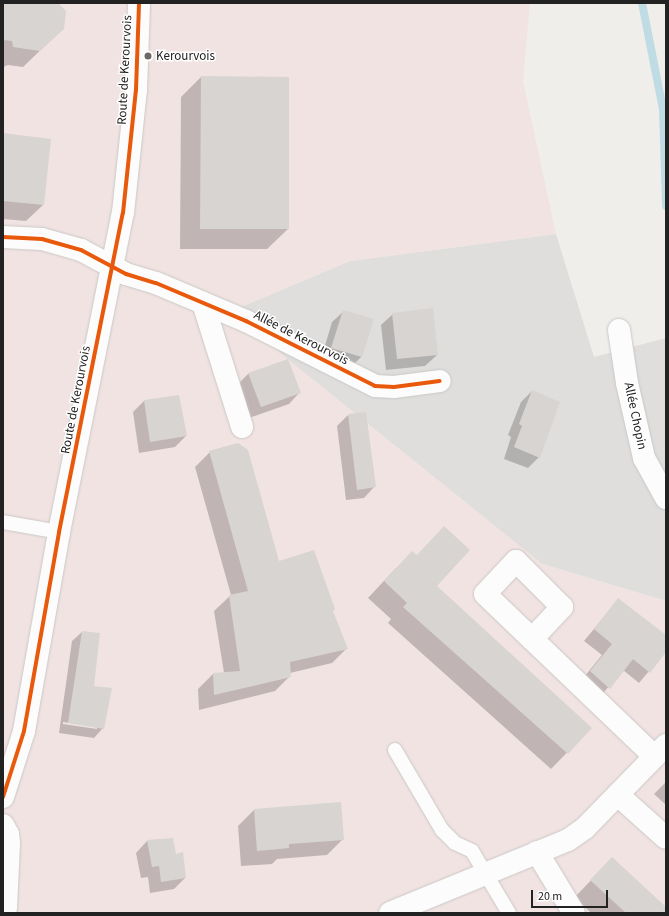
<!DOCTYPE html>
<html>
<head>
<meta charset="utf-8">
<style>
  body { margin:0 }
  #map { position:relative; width:669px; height:916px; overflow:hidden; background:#f0eeeb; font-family:"Source Sans 3",sans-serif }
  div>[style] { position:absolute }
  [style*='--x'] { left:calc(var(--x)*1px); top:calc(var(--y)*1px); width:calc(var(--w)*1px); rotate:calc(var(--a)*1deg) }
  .residential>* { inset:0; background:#dfdedc }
  .commercial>* { inset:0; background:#f1e3e1 }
  .shadow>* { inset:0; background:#0003 }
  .stream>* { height:8px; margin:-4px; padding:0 4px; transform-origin:4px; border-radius:4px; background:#bfdbe3 }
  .building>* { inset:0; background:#d7d4d2 }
  .roads { filter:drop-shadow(0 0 1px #c9c8c7) drop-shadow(0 0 1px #c9c8c7) }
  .service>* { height:14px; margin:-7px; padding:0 7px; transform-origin:7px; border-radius:7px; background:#fdfcfc }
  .minor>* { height:22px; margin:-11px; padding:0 11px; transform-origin:11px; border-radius:11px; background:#fdfcfc }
  .cycleway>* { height:4px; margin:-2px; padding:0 2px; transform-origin:2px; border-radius:2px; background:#e8590c }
  .dots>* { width:11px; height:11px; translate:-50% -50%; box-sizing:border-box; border:2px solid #fff; border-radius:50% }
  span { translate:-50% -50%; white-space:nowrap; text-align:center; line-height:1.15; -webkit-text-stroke:3px #fff; paint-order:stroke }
  .poi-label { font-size:13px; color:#222 }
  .left { translate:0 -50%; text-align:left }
  .street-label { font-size:13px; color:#222 }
  .frame { position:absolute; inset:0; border:4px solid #222; pointer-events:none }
  .scale { position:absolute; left:531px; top:890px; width:77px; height:18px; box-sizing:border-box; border:2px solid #222; border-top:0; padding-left:5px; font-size:12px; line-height:14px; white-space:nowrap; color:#222; -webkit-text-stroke:3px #fff; paint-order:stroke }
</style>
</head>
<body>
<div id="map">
  <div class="residential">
    <i style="clip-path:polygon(556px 234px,594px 357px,666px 338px,666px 601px,542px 564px,229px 312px,350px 261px)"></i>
  </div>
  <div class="commercial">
    <i style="clip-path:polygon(3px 3px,530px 3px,523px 81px,556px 234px,350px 261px,229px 312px,542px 564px,666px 601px,666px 913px,3px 913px)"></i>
  </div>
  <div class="shadow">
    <i style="clip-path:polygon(3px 3px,57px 3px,49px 42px,23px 67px,8px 65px,3px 67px)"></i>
    <i style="clip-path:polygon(201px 77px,288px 229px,267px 249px,180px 249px,181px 97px)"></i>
    <i style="clip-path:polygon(3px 135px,43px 205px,26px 221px,3px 219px)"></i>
    <i style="clip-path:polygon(344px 311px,373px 320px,361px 357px,350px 368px,321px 359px,332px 322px)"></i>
    <i style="clip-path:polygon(393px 314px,437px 355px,425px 366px,386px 370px,381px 325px)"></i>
    <i style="clip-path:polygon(288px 361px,300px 392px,289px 404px,249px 418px,237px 385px,248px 374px)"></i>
    <i style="clip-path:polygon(532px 391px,539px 457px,528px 468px,504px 459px,511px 437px,508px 435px,521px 402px)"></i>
    <i style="clip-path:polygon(144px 401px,186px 436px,175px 447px,139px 453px,133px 412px)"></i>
    <i style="clip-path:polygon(348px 415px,375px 486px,364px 498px,346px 500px,337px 426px)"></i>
    <i style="clip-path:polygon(210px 452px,279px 563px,332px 611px,347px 648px,332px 663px,290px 673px,290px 676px,275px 691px,199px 710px,198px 689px,213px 674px,224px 673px,214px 611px,231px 595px,195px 467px)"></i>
    <i style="clip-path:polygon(396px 568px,436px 586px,591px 728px,551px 769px,388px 623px,391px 619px,368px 598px)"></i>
    <i style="clip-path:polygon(618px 600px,666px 637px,666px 651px,639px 683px,623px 670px,598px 699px,580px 682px,602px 655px,584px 641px)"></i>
    <i style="clip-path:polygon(evenodd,82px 632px,103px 728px,94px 738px,59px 733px,72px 641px,82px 632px,63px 722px,97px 727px,97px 729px,63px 724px,63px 722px)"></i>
    <i style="clip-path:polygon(666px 782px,666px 805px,654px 794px)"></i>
    <i style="clip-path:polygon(254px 810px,343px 839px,327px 855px,277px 859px,272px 864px,241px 866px,238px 826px)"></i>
    <i style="clip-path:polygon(147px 841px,175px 855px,185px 878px,174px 889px,150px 893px,148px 877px,141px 878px,136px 853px)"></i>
    <i style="clip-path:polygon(596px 875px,666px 910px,666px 913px,591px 913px,575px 897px)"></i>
  </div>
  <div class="stream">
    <i style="--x:642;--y:3;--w:108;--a:78.8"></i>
    <i style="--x:663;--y:109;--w:97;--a:88.2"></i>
  </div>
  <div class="building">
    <i style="clip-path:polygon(3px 3px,58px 3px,66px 11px,64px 29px,40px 51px,13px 47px,12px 41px,3px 40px)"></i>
    <i style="clip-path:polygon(201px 76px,289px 77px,289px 229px,200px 229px)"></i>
    <i style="clip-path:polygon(3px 133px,51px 139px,44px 205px,3px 201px)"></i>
    <i style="clip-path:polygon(433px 308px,438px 355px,397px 359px,392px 313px)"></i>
    <i style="clip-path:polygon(343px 310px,374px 319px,362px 357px,331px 348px)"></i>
    <i style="clip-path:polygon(288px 359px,301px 393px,261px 407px,248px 373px)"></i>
    <i style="clip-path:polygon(532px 390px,560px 402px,540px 458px,514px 447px,522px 426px,519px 424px)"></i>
    <i style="clip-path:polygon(179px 395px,187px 436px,150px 442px,144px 400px)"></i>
    <i style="clip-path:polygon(366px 412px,376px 487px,357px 490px,348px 414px)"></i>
    <i style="clip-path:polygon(238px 443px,248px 450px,279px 561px,314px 550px,335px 609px,333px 611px,348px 649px,290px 662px,291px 677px,214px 695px,213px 673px,240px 671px,229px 595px,248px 591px,209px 451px)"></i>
    <i style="clip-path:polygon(444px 526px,470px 550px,437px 586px,592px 728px,568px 754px,403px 607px,407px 603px,384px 581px,412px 551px,417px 555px)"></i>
    <i style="clip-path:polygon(618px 598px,666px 635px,666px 652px,650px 673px,633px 659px,610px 689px,590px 671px,612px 644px,594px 629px)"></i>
    <i style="clip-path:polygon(82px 631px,100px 633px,94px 686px,112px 688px,104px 729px,68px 723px)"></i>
    <i style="clip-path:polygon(341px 802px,344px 840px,289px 844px,289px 848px,257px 851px,254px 809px)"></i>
    <i style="clip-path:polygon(173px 838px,176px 854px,183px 852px,186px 878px,161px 882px,159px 866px,152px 867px,147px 840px)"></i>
    <i style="clip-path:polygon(612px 857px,666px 907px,666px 913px,626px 913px,590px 880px)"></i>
  </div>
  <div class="roads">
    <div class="service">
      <i style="--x:3;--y:522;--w:57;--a:10.1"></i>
      <i style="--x:395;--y:750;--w:93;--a:59.6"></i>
      <i style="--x:442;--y:830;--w:18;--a:45"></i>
      <i style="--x:455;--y:843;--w:19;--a:25"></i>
      <i style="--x:472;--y:851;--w:72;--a:59.2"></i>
    </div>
    <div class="minor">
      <i style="--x:3;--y:237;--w:39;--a:3"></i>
      <i style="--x:42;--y:239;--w:41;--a:15.8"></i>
      <i style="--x:81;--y:250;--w:51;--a:28.1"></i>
      <i style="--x:126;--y:274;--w:31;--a:17"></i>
      <i style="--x:156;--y:283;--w:98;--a:22.9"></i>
      <i style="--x:246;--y:321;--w:144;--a:26.7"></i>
      <i style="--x:375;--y:386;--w:19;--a:3"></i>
      <i style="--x:394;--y:387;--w:46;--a:-7.4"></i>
      <i style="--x:203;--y:303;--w:130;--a:72.5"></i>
      <i style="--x:619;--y:330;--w:54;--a:81.4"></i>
      <i style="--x:627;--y:383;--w:77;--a:77.2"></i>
      <i style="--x:644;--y:458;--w:46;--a:61.2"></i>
      <i style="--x:532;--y:639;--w:44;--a:-46.8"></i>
      <i style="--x:562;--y:607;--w:65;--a:-135"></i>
      <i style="--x:516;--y:561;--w:45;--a:133.2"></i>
      <i style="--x:485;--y:594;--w:65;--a:43.8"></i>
      <i style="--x:532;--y:639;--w:170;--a:43.8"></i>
      <i style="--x:618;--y:795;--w:64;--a:41.9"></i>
      <i style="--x:3;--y:797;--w:69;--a:-72.3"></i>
      <i style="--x:24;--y:731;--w:202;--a:-80"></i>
      <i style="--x:59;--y:532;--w:325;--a:-78.7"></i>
      <i style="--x:123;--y:213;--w:124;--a:-84"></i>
      <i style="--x:136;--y:90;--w:87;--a:-88"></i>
      <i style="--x:3;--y:825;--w:10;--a:61"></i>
      <i style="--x:8;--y:834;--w:10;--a:84"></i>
      <i style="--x:9;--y:844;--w:64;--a:92.7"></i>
      <i style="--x:537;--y:852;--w:71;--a:58.8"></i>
      <i style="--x:390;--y:913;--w:192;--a:-22.3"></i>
      <i style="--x:568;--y:840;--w:21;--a:-35"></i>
      <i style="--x:585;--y:828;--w:116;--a:-45.7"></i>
    </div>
  </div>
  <div class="cycleway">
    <i style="--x:3;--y:237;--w:39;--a:3"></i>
    <i style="--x:42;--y:239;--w:41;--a:15.8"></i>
    <i style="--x:81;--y:250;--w:51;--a:28.1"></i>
    <i style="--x:126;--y:274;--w:31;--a:17"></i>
    <i style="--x:156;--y:283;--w:98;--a:22.9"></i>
    <i style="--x:246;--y:321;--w:144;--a:26.7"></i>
    <i style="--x:375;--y:386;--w:19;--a:3"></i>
    <i style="--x:394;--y:387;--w:46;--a:-7.4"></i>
    <i style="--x:3;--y:797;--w:69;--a:-72.3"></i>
    <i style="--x:24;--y:731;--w:202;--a:-80"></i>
    <i style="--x:59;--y:532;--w:325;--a:-78.7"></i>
    <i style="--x:123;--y:213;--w:124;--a:-84"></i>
    <i style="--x:136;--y:90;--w:87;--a:-88"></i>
  </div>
  <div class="dots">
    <i style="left:148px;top:56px;background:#6a6968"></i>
  </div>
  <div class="poi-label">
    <span class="left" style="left:156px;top:56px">Kerourvois</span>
  </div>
  <div class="street-label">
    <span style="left:125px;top:70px;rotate:-87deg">Route de Kerourvois</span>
    <span style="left:301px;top:338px;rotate:27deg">Allée de Kerourvois</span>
    <span style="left:76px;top:400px;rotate:-79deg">Route de Kerourvois</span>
    <span style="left:635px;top:416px;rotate:78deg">Allée Chopin</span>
  </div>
  <div class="frame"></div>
  <div class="scale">20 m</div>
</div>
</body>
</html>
